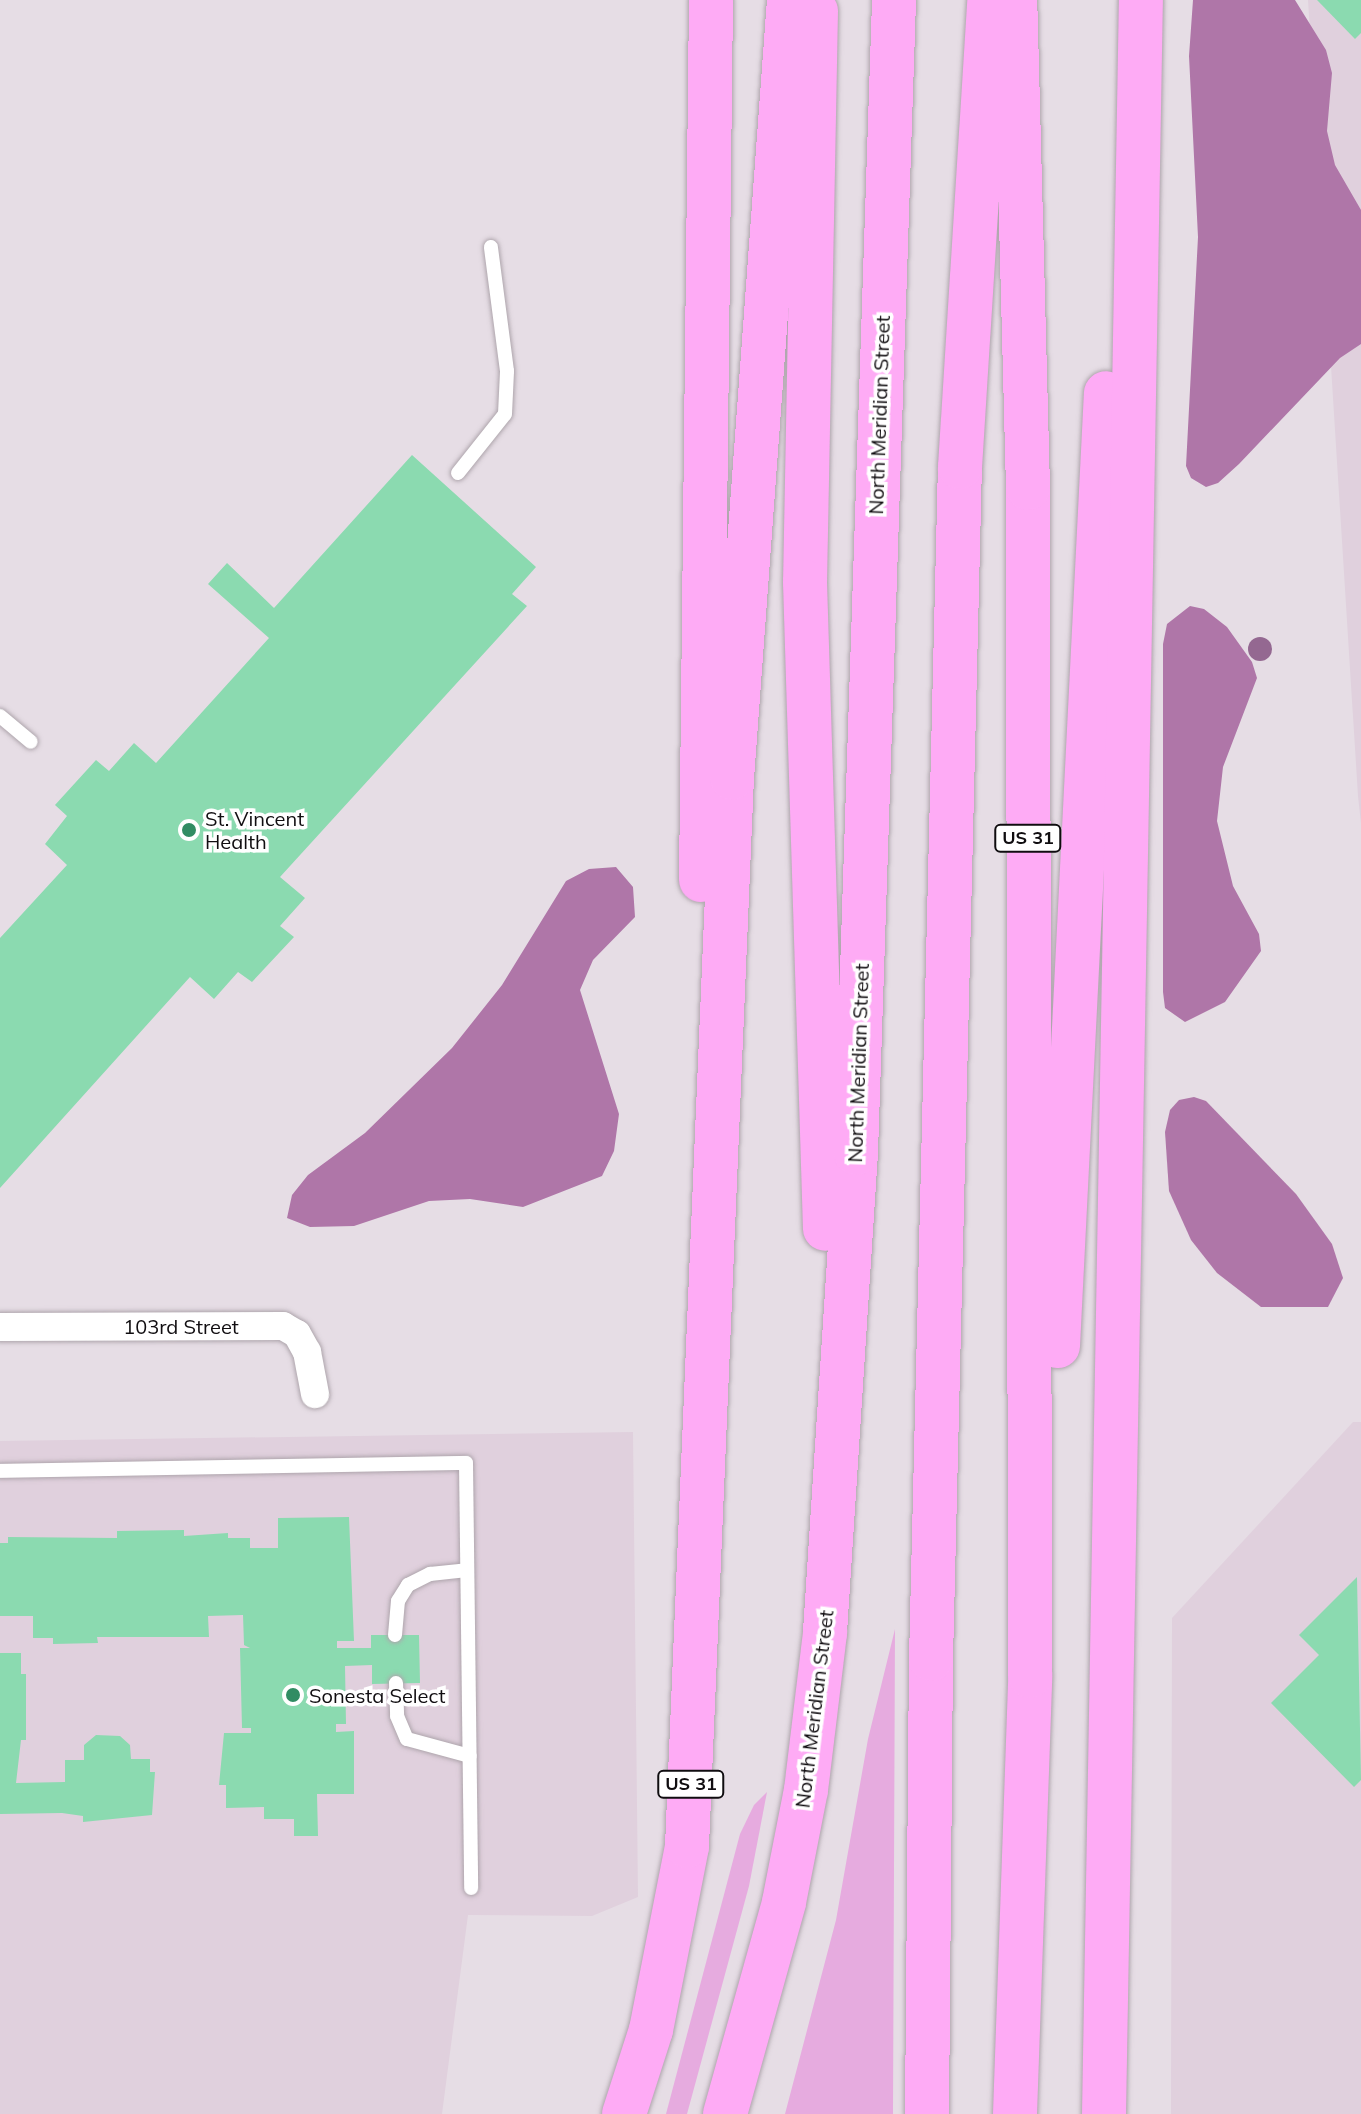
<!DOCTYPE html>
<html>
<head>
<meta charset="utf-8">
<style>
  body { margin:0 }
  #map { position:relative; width:1361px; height:2114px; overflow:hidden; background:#e6dde5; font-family:Mulish,sans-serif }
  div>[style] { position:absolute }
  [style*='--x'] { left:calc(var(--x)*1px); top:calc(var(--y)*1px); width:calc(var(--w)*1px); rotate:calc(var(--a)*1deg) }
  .built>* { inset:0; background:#e0d0dd }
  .green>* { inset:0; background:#e6abdf }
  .water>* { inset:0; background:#af76a8 }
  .building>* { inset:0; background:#8bdab0 }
  .roads { filter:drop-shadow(0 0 2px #aea5ac) drop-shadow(0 0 2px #aea5ac) }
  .lane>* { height:14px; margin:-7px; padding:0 7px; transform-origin:7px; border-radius:7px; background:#fff }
  .street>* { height:28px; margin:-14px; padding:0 14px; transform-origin:14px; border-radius:14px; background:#fff }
  .highway>* { height:44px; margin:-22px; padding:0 22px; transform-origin:22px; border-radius:22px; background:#feabf5 }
  .trees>* { width:24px; height:24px; margin:-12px; border-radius:50%; background:#946891 }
  .dots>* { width:22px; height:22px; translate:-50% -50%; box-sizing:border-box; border:4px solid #fff; border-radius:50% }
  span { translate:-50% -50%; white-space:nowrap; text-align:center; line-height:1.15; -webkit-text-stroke:7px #fff; paint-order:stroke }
  .shield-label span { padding:2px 6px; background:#fff; border:2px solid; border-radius:6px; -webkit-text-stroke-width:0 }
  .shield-label { font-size:18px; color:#100d10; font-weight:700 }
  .street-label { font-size:20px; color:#100d10 }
  .poi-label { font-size:20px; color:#100d10 }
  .left { translate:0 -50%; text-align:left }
</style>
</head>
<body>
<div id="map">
  <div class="built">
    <i style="clip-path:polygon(1308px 0,1361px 0,1361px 823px,1358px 796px)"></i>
    <i style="clip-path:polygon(1353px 1422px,1361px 1422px,1361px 2114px,1171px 2114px,1172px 1618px)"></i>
    <i style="clip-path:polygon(633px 1432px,638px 1897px,592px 1916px,468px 1915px,442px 2114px,0 2114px,0 1441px)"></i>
  </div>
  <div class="green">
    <i style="clip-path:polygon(895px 1629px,893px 2114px,785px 2114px,836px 1920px,868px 1739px)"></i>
    <i style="clip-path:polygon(767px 1792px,749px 1886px,687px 2114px,666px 2114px,740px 1834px,754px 1805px)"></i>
  </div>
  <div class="water">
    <i style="clip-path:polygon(1193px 0,1295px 0,1326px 50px,1332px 73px,1327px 131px,1335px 165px,1361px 210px,1361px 344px,1340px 358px,1239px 464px,1218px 483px,1206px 487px,1191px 478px,1186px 466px,1198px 237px,1189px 56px)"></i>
    <i style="clip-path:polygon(1190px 606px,1204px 609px,1227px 627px,1252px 662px,1257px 678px,1223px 767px,1217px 821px,1233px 886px,1259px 934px,1261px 951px,1225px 1002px,1185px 1022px,1165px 1008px,1163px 992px,1163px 644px,1167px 624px)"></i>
    <i style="clip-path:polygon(616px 867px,633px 887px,635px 917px,593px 960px,580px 990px,619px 1114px,614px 1151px,602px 1176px,523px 1207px,470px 1199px,429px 1201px,354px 1226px,310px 1227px,287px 1218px,292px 1195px,308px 1175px,365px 1133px,452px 1048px,502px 985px,566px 881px,589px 869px)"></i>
    <i style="clip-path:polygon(1194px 1097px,1206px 1101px,1296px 1194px,1332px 1244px,1343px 1278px,1328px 1307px,1261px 1307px,1217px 1273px,1191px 1240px,1169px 1191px,1165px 1132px,1170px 1110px,1179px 1100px)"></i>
  </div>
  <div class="building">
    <i style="clip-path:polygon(1317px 0,1361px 0,1361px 33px,1355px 39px)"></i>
    <i style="clip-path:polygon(412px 455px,536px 567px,512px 594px,527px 606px,280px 877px,305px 898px,280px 926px,294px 937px,252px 982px,238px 972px,214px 999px,190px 977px,0 1188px,0 938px,67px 865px,45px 844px,67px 816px,55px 805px,96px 760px,109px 771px,134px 743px,156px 763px,269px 638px,208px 584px,227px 563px,274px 608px)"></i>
    <i style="clip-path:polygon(349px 1517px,354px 1641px,337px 1641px,337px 1648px,371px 1648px,371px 1635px,419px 1635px,420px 1683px,372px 1684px,372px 1665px,345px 1666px,346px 1724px,336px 1724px,336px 1732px,354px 1731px,354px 1794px,317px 1794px,318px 1836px,294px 1836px,294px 1819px,264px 1819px,264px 1807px,226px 1808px,226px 1785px,219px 1785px,224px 1733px,251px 1733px,251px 1728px,242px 1728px,240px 1648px,250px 1648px,244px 1645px,243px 1615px,208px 1616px,209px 1637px,97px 1637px,98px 1643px,53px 1644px,53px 1638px,33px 1638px,33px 1616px,0 1616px,0 1543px,8px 1543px,8px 1537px,117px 1538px,117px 1531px,184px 1530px,184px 1536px,228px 1533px,228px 1538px,250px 1538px,250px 1548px,278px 1548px,278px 1518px)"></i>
    <i style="clip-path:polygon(1357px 1577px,1361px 1780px,1354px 1787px,1271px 1703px,1319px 1655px,1299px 1635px)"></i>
    <i style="clip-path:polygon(0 1653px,21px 1653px,21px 1674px,26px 1674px,26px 1740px,21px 1740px,16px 1783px,65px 1782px,65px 1760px,84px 1760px,84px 1745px,96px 1735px,120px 1736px,130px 1745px,131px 1759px,150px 1759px,150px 1772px,155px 1772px,152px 1815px,83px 1822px,83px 1816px,62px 1813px,0 1814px)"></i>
  </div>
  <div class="roads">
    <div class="lane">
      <i style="--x:458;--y:473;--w:75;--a:-51.5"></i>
      <i style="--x:505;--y:414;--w:43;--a:-87.3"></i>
      <i style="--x:507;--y:371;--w:125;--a:-97.4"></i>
      <i style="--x:0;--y:716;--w:40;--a:40"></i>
      <i style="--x:0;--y:1471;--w:466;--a:-1"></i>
      <i style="--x:466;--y:1463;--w:425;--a:89.3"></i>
      <i style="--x:395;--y:1635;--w:34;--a:-85"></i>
      <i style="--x:398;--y:1601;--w:19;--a:-58"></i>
      <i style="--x:408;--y:1585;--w:25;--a:-27"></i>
      <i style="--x:430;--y:1574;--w:37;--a:-6"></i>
      <i style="--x:396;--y:1683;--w:33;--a:88"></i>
      <i style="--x:397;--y:1716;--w:25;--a:67"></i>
      <i style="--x:407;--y:1739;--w:65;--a:15.1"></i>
    </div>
    <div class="street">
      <i style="--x:0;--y:1327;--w:283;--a:-0.2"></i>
      <i style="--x:283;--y:1326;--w:16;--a:30"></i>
      <i style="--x:297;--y:1334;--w:21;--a:61"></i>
      <i style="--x:307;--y:1352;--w:43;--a:79.2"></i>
    </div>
    <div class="highway">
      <i style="--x:816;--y:11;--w:571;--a:91.1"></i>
      <i style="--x:805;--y:582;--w:647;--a:88.23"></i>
      <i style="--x:701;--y:880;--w:880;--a:-89.35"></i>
      <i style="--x:1058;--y:1346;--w:954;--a:-87.12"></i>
      <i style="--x:624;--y:2114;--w:88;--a:-72.2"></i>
      <i style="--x:651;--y:2030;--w:187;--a:-78.9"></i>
      <i style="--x:687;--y:1846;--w:1069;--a:-87.59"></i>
      <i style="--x:732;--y:778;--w:780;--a:-85.81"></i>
      <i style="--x:725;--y:2114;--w:220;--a:-74.4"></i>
      <i style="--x:784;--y:1902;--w:114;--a:-78.9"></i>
      <i style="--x:806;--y:1790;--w:159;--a:-83.1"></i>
      <i style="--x:825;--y:1632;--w:480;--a:-86.3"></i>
      <i style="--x:856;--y:1153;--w:1154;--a:-88.11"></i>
      <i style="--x:927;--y:2114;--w:455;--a:-89.5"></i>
      <i style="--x:931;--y:1659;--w:1192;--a:-88.61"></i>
      <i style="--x:960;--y:467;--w:468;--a:-86.4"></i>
      <i style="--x:1015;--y:2114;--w:438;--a:-88"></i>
      <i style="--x:1030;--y:1676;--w:1188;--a:-90.1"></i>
      <i style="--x:1028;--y:488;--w:488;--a:-91.5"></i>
      <i style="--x:1104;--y:2114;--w:2114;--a:-89"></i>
    </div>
  </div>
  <div class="trees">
    <i style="left:1260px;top:649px"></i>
  </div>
  <div class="dots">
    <i style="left:189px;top:830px;background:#318c63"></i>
    <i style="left:293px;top:1695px;background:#318c63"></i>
  </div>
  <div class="shield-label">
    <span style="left:1028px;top:838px">US 31</span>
    <span style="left:691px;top:1784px">US 31</span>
  </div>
  <div class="street-label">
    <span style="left:879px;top:415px;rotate:-88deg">North Meridian Street</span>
    <span style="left:858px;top:1063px;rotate:-88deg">North Meridian Street</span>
    <span style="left:181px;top:1326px">103rd Street</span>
    <span style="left:814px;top:1709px;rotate:-83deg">North Meridian Street</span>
  </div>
  <div class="poi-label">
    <span class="left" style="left:205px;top:830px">St. Vincent<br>Health</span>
    <span class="left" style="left:309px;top:1695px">Sonesta Select</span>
  </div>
</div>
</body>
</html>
